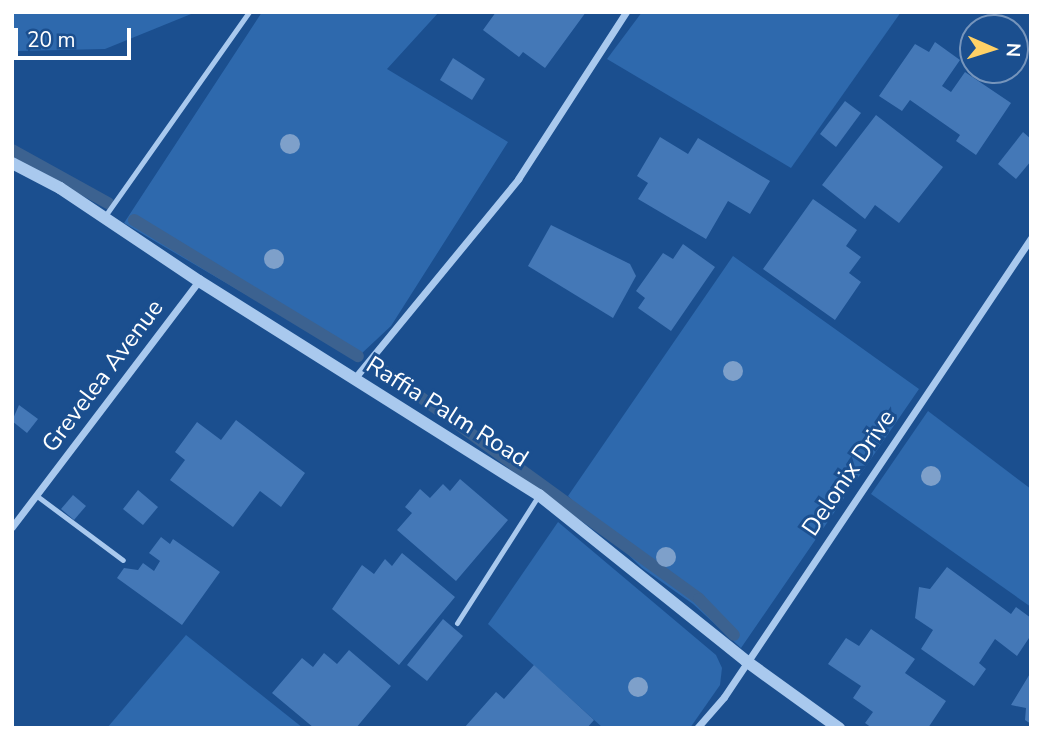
<!DOCTYPE html>
<html>
<head>
<meta charset="utf-8">
<style>
  body { margin:0 }
  #map { position:relative; width:1043px; height:740px; overflow:hidden; background:#1b4f8f; font-family:"Nunito Sans",sans-serif }
  div>[style] { position:absolute }
  [style*='--x'] { left:calc(var(--x)*1px); top:calc(var(--y)*1px); width:calc(var(--w)*1px); rotate:calc(var(--a)*1deg) }
  .green>* { inset:0; background:#2e69ad }
  .stream>* { height:12px; margin:-6px; padding:0 6px; transform-origin:6px; border-radius:6px; background:#3c6290 }
  .building>* { inset:0; background:#4478b7 }
  .service>* { height:5px; margin:-2.5px; padding:0 2.5px; transform-origin:2.5px; border-radius:2.5px; background:#a9c9ee }
  .minor>* { height:7px; margin:-3.5px; padding:0 3.5px; transform-origin:3.5px; border-radius:3.5px; background:#a9c9ee }
  .tertiary>* { height:12px; margin:-6px; padding:0 6px; transform-origin:6px; border-radius:6px; background:#a9c9ee }
  .trees>* { width:20px; height:20px; margin:-10px; border-radius:50%; background:#7ea0ca }
  span { translate:-50% -50%; white-space:nowrap; text-align:center; line-height:1.15; -webkit-text-stroke:6px #1b4f8f; paint-order:stroke }
  .street-label { font-size:24px; color:#fff }
  .frame { position:absolute; inset:0; border:14px solid #fff; pointer-events:none }
  .north { position:absolute; left:959px; top:14px; width:70px; height:70px; box-sizing:border-box; background:#1b4f8f; border:2px solid #7695bc; border-radius:50%; rotate:93deg; font-size:19px; font-weight:700; line-height:28px; text-align:center; color:#fff }
  .north::after { content:''; display:block; margin:auto; width:24px; height:32px; background:#ffd166; clip-path:polygon(50% 0,100% 100%,50% 72%,0 100%) }
  .scale { position:absolute; left:14px; top:28px; width:117px; height:32px; box-sizing:border-box; border:4px solid #fff; border-top:0; padding-left:9px; font-size:21px; line-height:24px; white-space:nowrap; color:#fff; -webkit-text-stroke:5px #1b4f8f; paint-order:stroke }
</style>
</head>
<body>
<div id="map">
  <div class="green">
    <i style="clip-path:polygon(12px 12px,196px 12px,105px 49px,18px 51px,12px 49px)"></i>
    <i style="clip-path:polygon(262px 12px,439px 12px,387px 69px,508px 142px,391px 326px,361px 354px,347px 354px,124px 223px)"></i>
    <i style="clip-path:polygon(642px 12px,901px 12px,791px 168px,607px 59px)"></i>
    <i style="clip-path:polygon(733px 256px,919px 389px,741px 648px,693px 604px,642px 568px,568px 496px)"></i>
    <i style="clip-path:polygon(928px 411px,1031px 489px,1031px 607px,871px 494px)"></i>
    <i style="clip-path:polygon(558px 522px,716px 655px,722px 668px,720px 685px,690px 728px,603px 728px,488px 624px)"></i>
    <i style="clip-path:polygon(186px 635px,303px 728px,107px 728px)"></i>
  </div>
  <div class="stream">
    <i style="--x:12;--y:150;--w:110;--a:28.9"></i>
    <i style="--x:134;--y:220;--w:262;--a:31.3"></i>
    <i style="--x:383;--y:370;--w:390;--a:35.9"></i>
    <i style="--x:699;--y:599;--w:50;--a:45.8"></i>
  </div>
  <div class="building">
    <i style="clip-path:polygon(496px 12px,586px 12px,545px 68px,523px 52px,519px 57px,483px 30px)"></i>
    <i style="clip-path:polygon(935px 42px,960px 60px,942px 86px,951px 92px,965px 72px,1011px 103px,976px 155px,956px 141px,960px 135px,910px 100px,902px 111px,879px 96px,915px 44px,929px 52px)"></i>
    <i style="clip-path:polygon(453px 58px,485px 79px,472px 100px,440px 80px)"></i>
    <i style="clip-path:polygon(845px 101px,861px 113px,836px 147px,820px 134px)"></i>
    <i style="clip-path:polygon(876px 115px,943px 167px,899px 223px,875px 205px,865px 219px,822px 185px)"></i>
    <i style="clip-path:polygon(1023px 132px,1031px 139px,1031px 161px,1016px 179px,998px 164px)"></i>
    <i style="clip-path:polygon(660px 137px,688px 154px,698px 138px,770px 181px,750px 214px,728px 201px,706px 239px,638px 199px,648px 183px,637px 176px)"></i>
    <i style="clip-path:polygon(813px 199px,857px 230px,846px 246px,861px 257px,849px 273px,861px 282px,835px 320px,763px 269px)"></i>
    <i style="clip-path:polygon(551px 225px,630px 264px,636px 276px,613px 318px,528px 266px)"></i>
    <i style="clip-path:polygon(683px 244px,715px 267px,671px 331px,638px 308px,645px 298px,636px 291px,663px 253px,673px 259px)"></i>
    <i style="clip-path:polygon(19px 405px,38px 419px,27px 433px,12px 421px)"></i>
    <i style="clip-path:polygon(236px 420px,305px 473px,281px 507px,260px 491px,233px 527px,170px 480px,185px 460px,175px 452px,197px 422px,221px 440px)"></i>
    <i style="clip-path:polygon(460px 479px,508px 520px,456px 581px,397px 530px,412px 513px,405px 507px,420px 489px,430px 498px,443px 484px,450px 491px)"></i>
    <i style="clip-path:polygon(138px 490px,158px 507px,143px 525px,123px 509px)"></i>
    <i style="clip-path:polygon(73px 495px,86px 506px,74px 520px,61px 509px)"></i>
    <i style="clip-path:polygon(161px 537px,170px 544px,173px 539px,220px 572px,182px 625px,117px 578px,124px 568px,138px 570px,143px 563px,154px 571px,160px 561px,149px 553px)"></i>
    <i style="clip-path:polygon(402px 553px,455px 597px,399px 665px,332px 609px,362px 565px,374px 574px,385px 559px,392px 566px)"></i>
    <i style="clip-path:polygon(947px 567px,1011px 614px,1016px 607px,1031px 618px,1031px 635px,1017px 656px,995px 639px,979px 663px,986px 669px,974px 686px,921px 649px,933px 630px,915px 618px,919px 587px,930px 589px)"></i>
    <i style="clip-path:polygon(443px 619px,463px 636px,427px 681px,407px 665px)"></i>
    <i style="clip-path:polygon(871px 629px,915px 659px,905px 673px,946px 701px,928px 728px,872px 728px,865px 723px,873px 712px,853px 698px,861px 686px,828px 664px,846px 638px,859px 646px)"></i>
    <i style="clip-path:polygon(349px 650px,391px 686px,356px 728px,314px 728px,272px 693px,302px 658px,313px 667px,324px 653px,337px 664px)"></i>
    <i style="clip-path:polygon(534px 665px,594px 720px,587px 728px,464px 728px,496px 692px,504px 699px)"></i>
    <i style="clip-path:polygon(1031px 672px,1031px 724px,1025px 720px,1026px 708px,1011px 705px)"></i>
  </div>
  <div class="service">
    <i style="--x:105;--y:216;--w:250;--a:-54.8"></i>
    <i style="--x:37;--y:496;--w:107;--a:36.7"></i>
    <i style="--x:457;--y:623;--w:152;--a:-57.4"></i>
  </div>
  <div class="minor">
    <i style="--x:354;--y:379;--w:259;--a:-50.6"></i>
    <i style="--x:518;--y:179;--w:199;--a:-57.1"></i>
    <i style="--x:12;--y:527;--w:309;--a:-52.8"></i>
    <i style="--x:697;--y:728;--w:41;--a:-48.9"></i>
    <i style="--x:724;--y:697;--w:552;--a:-56.22"></i>
  </div>
  <div class="tertiary">
    <i style="--x:12;--y:163;--w:54;--a:27.5"></i>
    <i style="--x:60;--y:188;--w:167;--a:33.8"></i>
    <i style="--x:199;--y:281;--w:402;--a:32.2"></i>
    <i style="--x:539;--y:495;--w:265;--a:38.7"></i>
    <i style="--x:746;--y:661;--w:115;--a:35.8"></i>
  </div>
  <div class="trees">
    <i style="left:290px;top:144px"></i>
    <i style="left:274px;top:259px"></i>
    <i style="left:733px;top:371px"></i>
    <i style="left:931px;top:476px"></i>
    <i style="left:666px;top:557px"></i>
    <i style="left:638px;top:687px"></i>
  </div>
  <div class="street-label">
    <span style="left:103px;top:376px;rotate:-53deg">Grevelea Avenue</span>
    <span style="left:447px;top:412px;rotate:32deg">Raffia Palm Road</span>
    <span style="left:849px;top:473px;rotate:-56deg">Delonix Drive</span>
  </div>
  <div class="frame"></div>
  <div class="north">N</div>
  <div class="scale">20 m</div>
</div>
</body>
</html>
